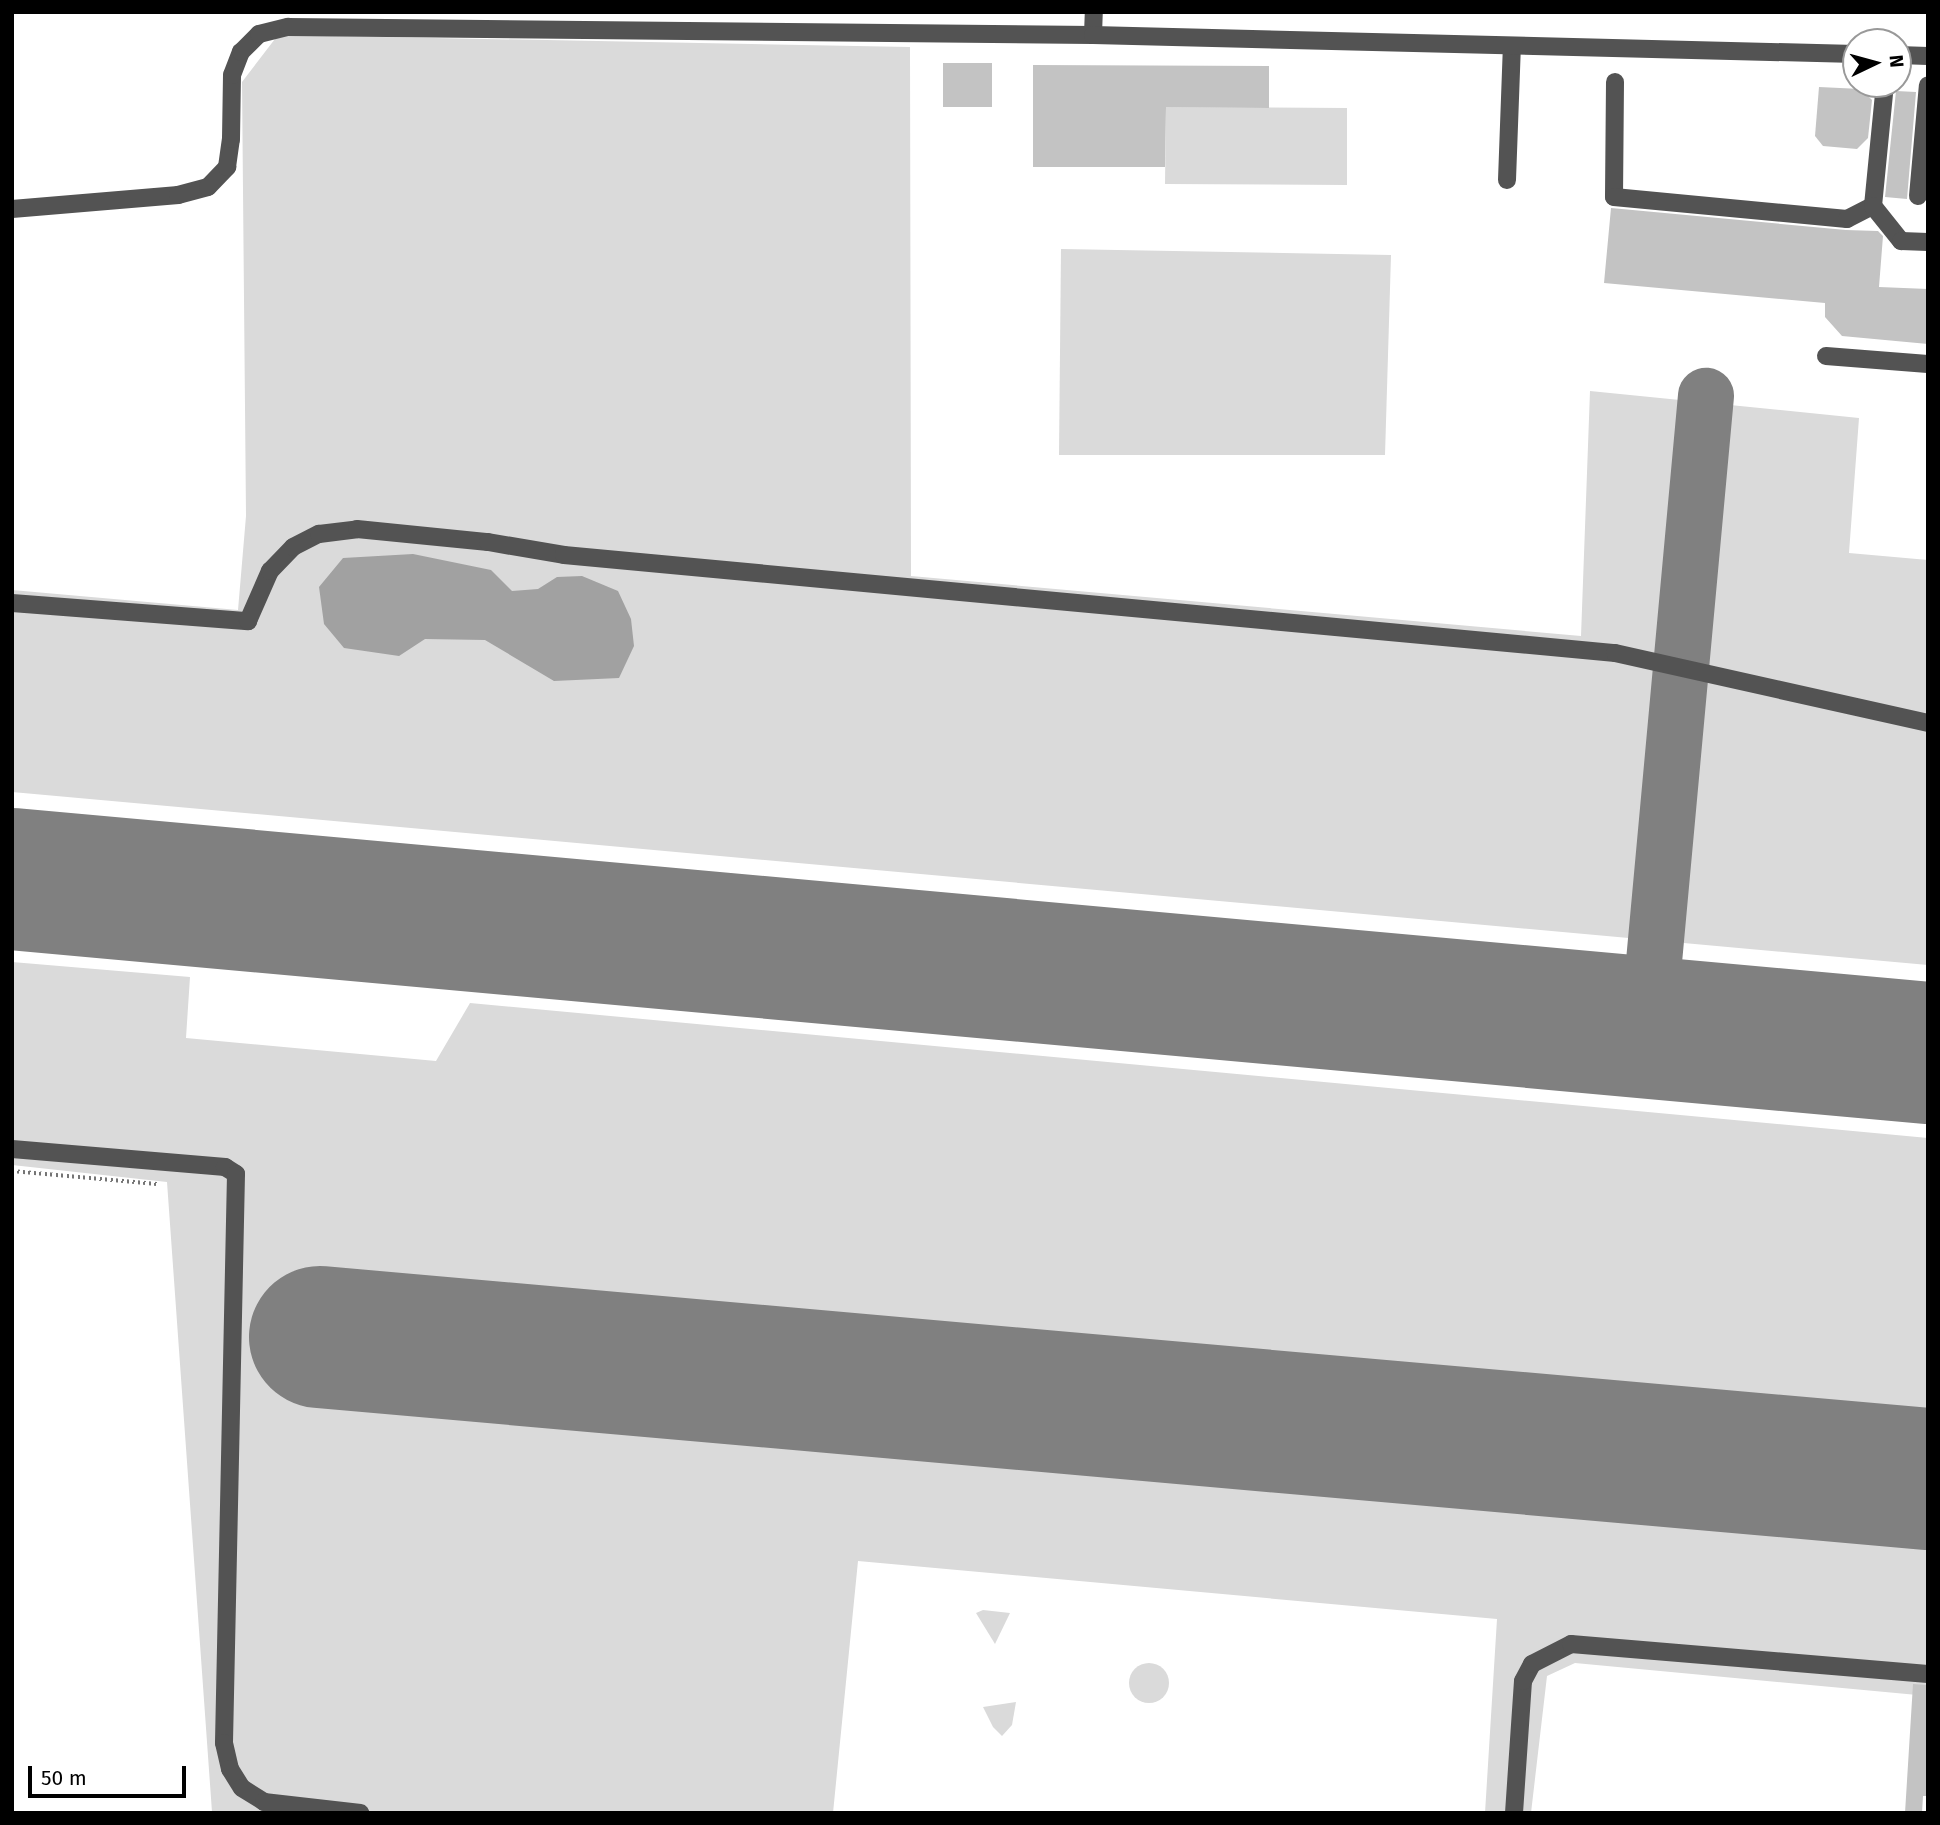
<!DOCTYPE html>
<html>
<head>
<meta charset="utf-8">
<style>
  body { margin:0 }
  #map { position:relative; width:1940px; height:1825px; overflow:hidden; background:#fff; font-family:"Fira Sans",sans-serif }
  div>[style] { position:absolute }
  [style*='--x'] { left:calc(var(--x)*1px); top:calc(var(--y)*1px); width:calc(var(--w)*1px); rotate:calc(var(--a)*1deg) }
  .green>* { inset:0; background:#dadada }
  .round { border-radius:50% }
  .water>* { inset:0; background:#a1a1a1 }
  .taxiway>* { height:56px; margin:-28px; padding:0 28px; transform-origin:28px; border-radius:28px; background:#808080 }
  .runway>* { height:142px; margin:-71px; padding:0 71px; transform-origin:71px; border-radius:71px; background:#808080 }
  .building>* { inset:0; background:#c3c3c3 }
  .path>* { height:3.5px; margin-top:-1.75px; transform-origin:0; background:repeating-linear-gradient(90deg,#757575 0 2px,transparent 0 5.5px) }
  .minor>* { height:18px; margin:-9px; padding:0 9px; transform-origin:9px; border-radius:9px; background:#535353 }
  span { translate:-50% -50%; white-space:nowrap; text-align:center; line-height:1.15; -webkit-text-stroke:5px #fff; paint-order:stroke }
  .frame { position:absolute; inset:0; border:14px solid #000; pointer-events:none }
  .north { position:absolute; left:1842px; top:28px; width:70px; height:70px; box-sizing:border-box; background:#fff; border:2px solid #999; border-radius:50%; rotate:85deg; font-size:19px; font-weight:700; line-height:28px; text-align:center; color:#000 }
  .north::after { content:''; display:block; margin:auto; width:24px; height:32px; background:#000; clip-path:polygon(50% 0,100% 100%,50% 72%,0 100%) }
  .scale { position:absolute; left:28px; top:1766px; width:158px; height:32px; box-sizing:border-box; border:4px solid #000; border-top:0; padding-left:9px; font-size:21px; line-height:24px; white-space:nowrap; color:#000; -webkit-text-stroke:5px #fff; paint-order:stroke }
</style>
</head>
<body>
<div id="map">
  <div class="green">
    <i style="clip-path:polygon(278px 35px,910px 47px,911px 576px,1581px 636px,1590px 391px,1859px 418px,1849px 553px,1928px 560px,1928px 965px,12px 792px,12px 590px,238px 610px,246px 516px,242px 82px)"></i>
    <i style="clip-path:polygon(1166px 107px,1347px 108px,1347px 185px,1165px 184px)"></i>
    <i style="clip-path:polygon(1061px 249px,1391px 255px,1385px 455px,1059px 455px)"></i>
    <i style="clip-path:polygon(12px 962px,190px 977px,186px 1038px,436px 1061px,470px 1003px,1928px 1138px,1928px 1696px,1575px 1663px,1547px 1676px,1531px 1813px,1485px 1813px,1497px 1619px,858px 1561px,833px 1813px,212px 1812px,167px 1182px,12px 1165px)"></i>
    <i style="clip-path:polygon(983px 1610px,1010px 1613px,995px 1644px,976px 1613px)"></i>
    <i class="round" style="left:1129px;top:1663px;width:40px;height:40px"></i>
    <i style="clip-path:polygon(1016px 1702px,1012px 1725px,1002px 1736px,993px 1727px,983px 1707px)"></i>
  </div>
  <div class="water">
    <i style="clip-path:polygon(413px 554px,491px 570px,512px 591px,538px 589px,557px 577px,582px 576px,618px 591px,631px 619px,634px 646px,619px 678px,554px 681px,485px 640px,425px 639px,399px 656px,344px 648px,324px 624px,319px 587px,343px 558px)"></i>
  </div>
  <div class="taxiway">
    <i style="--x:1648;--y:1027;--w:634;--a:-84.75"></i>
  </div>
  <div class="runway">
    <i style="--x:12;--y:879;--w:1924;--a:5.19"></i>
    <i style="--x:320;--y:1337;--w:1614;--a:5.05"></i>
  </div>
  <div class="building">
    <i style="clip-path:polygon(943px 63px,992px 63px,992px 107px,943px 107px)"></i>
    <i style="clip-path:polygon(1033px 65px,1269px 66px,1269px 108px,1166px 107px,1165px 167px,1033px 167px)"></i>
    <i style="clip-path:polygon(1819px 87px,1861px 89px,1872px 100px,1868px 138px,1857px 149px,1823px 146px,1815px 136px)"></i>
    <i style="clip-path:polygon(1896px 91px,1916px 92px,1907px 199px,1885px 197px)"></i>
    <i style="clip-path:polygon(1611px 208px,1846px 230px,1878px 231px,1883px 236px,1879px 287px,1928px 289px,1928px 344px,1842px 336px,1825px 317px,1825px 303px,1604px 283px)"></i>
    <i style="clip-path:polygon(1913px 1684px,1928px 1685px,1928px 1796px,1923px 1796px,1922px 1813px,1905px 1813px)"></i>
  </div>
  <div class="path">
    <i style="--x:12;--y:1171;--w:148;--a:5.1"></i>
  </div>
  <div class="minor">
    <i style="--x:1093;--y:35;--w:23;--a:-88"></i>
    <i style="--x:1898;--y:55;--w:30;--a:2"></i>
    <i style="--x:1615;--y:82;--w:115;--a:90.5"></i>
    <i style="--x:1614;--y:197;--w:234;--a:5.4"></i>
    <i style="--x:1847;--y:219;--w:29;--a:-27"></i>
    <i style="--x:1873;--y:206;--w:123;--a:-84.4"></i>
    <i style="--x:1507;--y:180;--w:134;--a:-87.9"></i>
    <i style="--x:1918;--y:196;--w:111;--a:-84.9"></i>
    <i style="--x:1873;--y:206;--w:45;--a:51.3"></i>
    <i style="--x:1901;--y:241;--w:27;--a:2"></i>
    <i style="--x:12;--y:209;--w:167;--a:-4.8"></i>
    <i style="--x:178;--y:195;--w:31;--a:-15"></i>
    <i style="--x:208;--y:187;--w:28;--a:-46"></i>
    <i style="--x:227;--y:167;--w:28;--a:-82"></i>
    <i style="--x:231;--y:139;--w:64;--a:-89.1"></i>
    <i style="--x:232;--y:75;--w:25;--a:-69"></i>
    <i style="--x:241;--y:52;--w:25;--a:-45"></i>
    <i style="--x:259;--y:34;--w:30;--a:-14"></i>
    <i style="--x:288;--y:27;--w:805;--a:0.57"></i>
    <i style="--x:1093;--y:35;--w:763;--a:1.43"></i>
    <i style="--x:1826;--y:356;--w:102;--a:4.5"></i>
    <i style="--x:12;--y:603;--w:237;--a:4.4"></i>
    <i style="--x:248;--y:621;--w:55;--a:-66.3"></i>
    <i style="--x:270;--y:571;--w:33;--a:-46"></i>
    <i style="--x:293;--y:547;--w:29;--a:-27"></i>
    <i style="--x:319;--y:534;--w:38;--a:-7"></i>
    <i style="--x:357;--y:529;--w:132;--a:5.7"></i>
    <i style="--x:488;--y:542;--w:77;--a:9.7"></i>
    <i style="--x:564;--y:555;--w:1056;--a:5.33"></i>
    <i style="--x:1615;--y:653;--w:321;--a:12.6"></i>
    <i style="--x:12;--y:1149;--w:214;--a:4.8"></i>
    <i style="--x:225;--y:1167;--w:13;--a:32"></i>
    <i style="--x:236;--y:1174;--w:569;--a:91.21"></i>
    <i style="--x:224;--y:1743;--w:27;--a:77"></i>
    <i style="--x:230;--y:1769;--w:22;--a:58"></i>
    <i style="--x:242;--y:1788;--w:26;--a:32"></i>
    <i style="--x:264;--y:1802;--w:97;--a:6.5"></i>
    <i style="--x:1514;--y:1813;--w:132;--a:-86.1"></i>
    <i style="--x:1523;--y:1681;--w:19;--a:-62"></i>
    <i style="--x:1532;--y:1664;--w:44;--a:-27.1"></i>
    <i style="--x:1571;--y:1644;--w:358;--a:4.8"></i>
  </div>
  <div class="frame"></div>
  <div class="north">N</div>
  <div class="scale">50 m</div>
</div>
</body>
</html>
